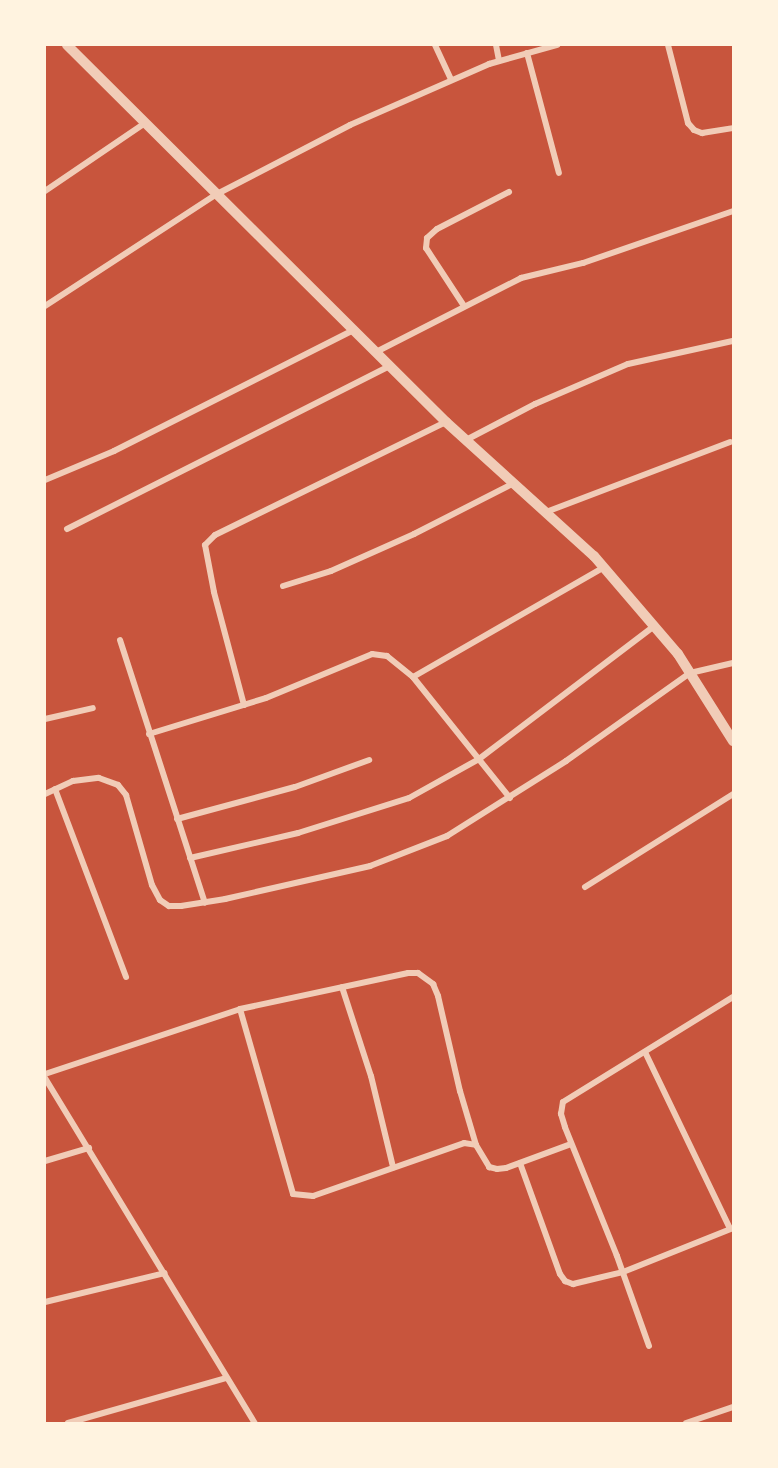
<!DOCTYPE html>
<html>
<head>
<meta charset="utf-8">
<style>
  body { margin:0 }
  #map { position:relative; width:778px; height:1468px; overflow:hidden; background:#c8553d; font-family:"Roboto Serif",serif }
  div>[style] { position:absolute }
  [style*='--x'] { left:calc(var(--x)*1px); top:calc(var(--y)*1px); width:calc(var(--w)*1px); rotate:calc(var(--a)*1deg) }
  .minor>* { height:6px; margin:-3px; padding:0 3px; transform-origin:3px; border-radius:3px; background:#f1ccb7 }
  .tertiary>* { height:10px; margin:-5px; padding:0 5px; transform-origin:5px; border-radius:5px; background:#f1ccb7 }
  span { translate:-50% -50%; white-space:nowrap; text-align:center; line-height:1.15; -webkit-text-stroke:5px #fff3e0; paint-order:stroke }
  .frame { position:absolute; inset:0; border:46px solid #fff3e0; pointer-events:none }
</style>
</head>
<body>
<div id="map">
  <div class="minor">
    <i style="--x:435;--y:45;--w:38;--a:65"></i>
    <i style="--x:496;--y:45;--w:16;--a:79"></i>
    <i style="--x:668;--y:45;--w:81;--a:75.6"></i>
    <i style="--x:688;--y:123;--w:9;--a:49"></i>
    <i style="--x:694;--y:130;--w:9;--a:21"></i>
    <i style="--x:702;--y:133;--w:31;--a:-9"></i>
    <i style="--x:527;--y:53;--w:124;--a:75.1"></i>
    <i style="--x:45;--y:191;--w:121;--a:-34.2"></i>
    <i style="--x:45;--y:306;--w:205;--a:-33.1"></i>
    <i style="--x:217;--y:194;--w:150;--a:-27.4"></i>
    <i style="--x:350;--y:125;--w:152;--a:-23.7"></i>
    <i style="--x:489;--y:64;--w:71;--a:-15.6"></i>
    <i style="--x:464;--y:306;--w:69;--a:-123.2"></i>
    <i style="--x:426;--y:248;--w:10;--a:-84"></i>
    <i style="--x:427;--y:238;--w:13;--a:-42"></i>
    <i style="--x:437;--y:229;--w:81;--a:-27.2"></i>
    <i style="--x:376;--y:352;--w:163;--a:-27"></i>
    <i style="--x:521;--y:278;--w:64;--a:-13.6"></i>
    <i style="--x:583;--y:263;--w:159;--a:-19.1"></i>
    <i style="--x:466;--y:440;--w:78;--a:-27.6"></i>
    <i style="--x:535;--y:404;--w:101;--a:-23.3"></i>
    <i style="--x:628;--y:364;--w:107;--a:-12.4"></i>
    <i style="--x:45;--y:480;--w:75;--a:-22.8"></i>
    <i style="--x:114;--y:451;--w:269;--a:-26.8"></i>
    <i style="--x:546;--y:512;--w:197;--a:-20.8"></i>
    <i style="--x:67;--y:529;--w:362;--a:-26.8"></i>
    <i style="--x:283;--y:586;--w:50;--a:-17.4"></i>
    <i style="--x:331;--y:571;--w:91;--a:-24"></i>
    <i style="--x:414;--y:534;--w:112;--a:-27"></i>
    <i style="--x:120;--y:640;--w:276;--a:72.1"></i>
    <i style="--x:413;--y:677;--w:220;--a:-29.9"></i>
    <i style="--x:244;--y:705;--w:117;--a:-104.9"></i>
    <i style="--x:214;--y:592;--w:48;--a:-100.8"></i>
    <i style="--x:205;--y:545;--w:14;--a:-45"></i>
    <i style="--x:215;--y:535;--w:257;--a:-26.1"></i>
    <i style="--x:45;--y:719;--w:49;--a:-12.9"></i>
    <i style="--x:149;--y:734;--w:122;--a:-17.1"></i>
    <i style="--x:266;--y:698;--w:115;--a:-22.5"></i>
    <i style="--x:372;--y:654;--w:15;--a:8"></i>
    <i style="--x:387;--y:656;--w:33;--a:39"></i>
    <i style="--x:413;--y:677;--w:155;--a:51.3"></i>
    <i style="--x:55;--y:789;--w:201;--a:69.3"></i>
    <i style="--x:45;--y:794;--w:31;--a:-25"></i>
    <i style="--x:73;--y:781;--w:26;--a:-7"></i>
    <i style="--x:99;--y:778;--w:20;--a:20"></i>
    <i style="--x:118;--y:785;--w:13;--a:51"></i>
    <i style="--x:126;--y:795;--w:94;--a:73.9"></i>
    <i style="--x:152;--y:885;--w:17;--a:62"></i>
    <i style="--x:160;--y:900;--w:11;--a:34"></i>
    <i style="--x:169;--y:906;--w:12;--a:0"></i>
    <i style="--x:181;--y:906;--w:45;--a:-9"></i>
    <i style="--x:225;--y:899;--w:149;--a:-12.8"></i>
    <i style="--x:370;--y:866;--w:83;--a:-21.3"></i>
    <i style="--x:447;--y:836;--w:141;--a:-32.2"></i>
    <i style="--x:566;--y:761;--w:152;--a:-35.4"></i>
    <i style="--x:690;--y:673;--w:44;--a:-13.1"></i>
    <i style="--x:177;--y:819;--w:122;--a:-15.2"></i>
    <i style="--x:295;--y:787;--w:79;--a:-20"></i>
    <i style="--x:190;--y:858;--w:111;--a:-13"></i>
    <i style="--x:298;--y:833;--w:116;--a:-17.5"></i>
    <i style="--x:409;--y:798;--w:80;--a:-29.1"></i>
    <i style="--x:479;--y:759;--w:220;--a:-37.2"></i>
    <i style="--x:585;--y:887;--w:175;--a:-32.1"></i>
    <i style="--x:342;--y:987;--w:94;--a:72"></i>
    <i style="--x:371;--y:1076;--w:94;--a:76.4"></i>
    <i style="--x:240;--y:1009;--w:192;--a:74"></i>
    <i style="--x:293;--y:1194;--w:20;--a:6"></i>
    <i style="--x:313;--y:1196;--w:160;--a:-19.3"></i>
    <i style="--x:464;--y:1143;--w:12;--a:9"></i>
    <i style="--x:476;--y:1145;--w:26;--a:59"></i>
    <i style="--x:489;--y:1167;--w:8;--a:14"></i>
    <i style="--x:497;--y:1169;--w:9;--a:-6"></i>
    <i style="--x:506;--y:1168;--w:69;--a:-20.3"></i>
    <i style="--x:645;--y:1052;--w:196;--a:64.3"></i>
    <i style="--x:45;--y:1074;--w:206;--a:-18.4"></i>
    <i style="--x:240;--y:1009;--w:172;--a:-12.1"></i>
    <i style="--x:408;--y:973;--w:10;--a:0"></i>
    <i style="--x:418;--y:973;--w:19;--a:36"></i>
    <i style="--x:433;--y:984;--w:13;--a:67"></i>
    <i style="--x:438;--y:996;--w:98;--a:77"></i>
    <i style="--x:460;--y:1091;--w:56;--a:73.5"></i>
    <i style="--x:45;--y:1078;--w:404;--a:58.7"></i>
    <i style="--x:45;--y:1161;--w:46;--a:-16.5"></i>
    <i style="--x:520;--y:1163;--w:118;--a:70.2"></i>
    <i style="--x:560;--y:1274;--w:9;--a:54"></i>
    <i style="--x:565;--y:1281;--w:9;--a:21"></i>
    <i style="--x:573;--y:1284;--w:51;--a:-13.5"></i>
    <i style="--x:623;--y:1272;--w:118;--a:-21.8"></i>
    <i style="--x:45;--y:1302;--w:123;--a:-13.6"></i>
    <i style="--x:649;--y:1346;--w:96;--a:-109.6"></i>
    <i style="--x:617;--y:1256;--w:139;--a:-112"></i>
    <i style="--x:565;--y:1127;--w:14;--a:-107"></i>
    <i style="--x:561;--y:1114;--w:12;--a:-81"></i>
    <i style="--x:563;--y:1102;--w:200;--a:-31.7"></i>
    <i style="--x:68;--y:1423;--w:164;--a:-15.9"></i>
    <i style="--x:686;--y:1423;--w:50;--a:-18.8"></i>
  </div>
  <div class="tertiary">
    <i style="--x:67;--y:45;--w:535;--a:44.85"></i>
    <i style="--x:446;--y:422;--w:200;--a:42.2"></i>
    <i style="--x:594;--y:556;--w:129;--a:49.4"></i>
    <i style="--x:678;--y:654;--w:103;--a:57.7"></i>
  </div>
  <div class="frame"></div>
</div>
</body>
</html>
